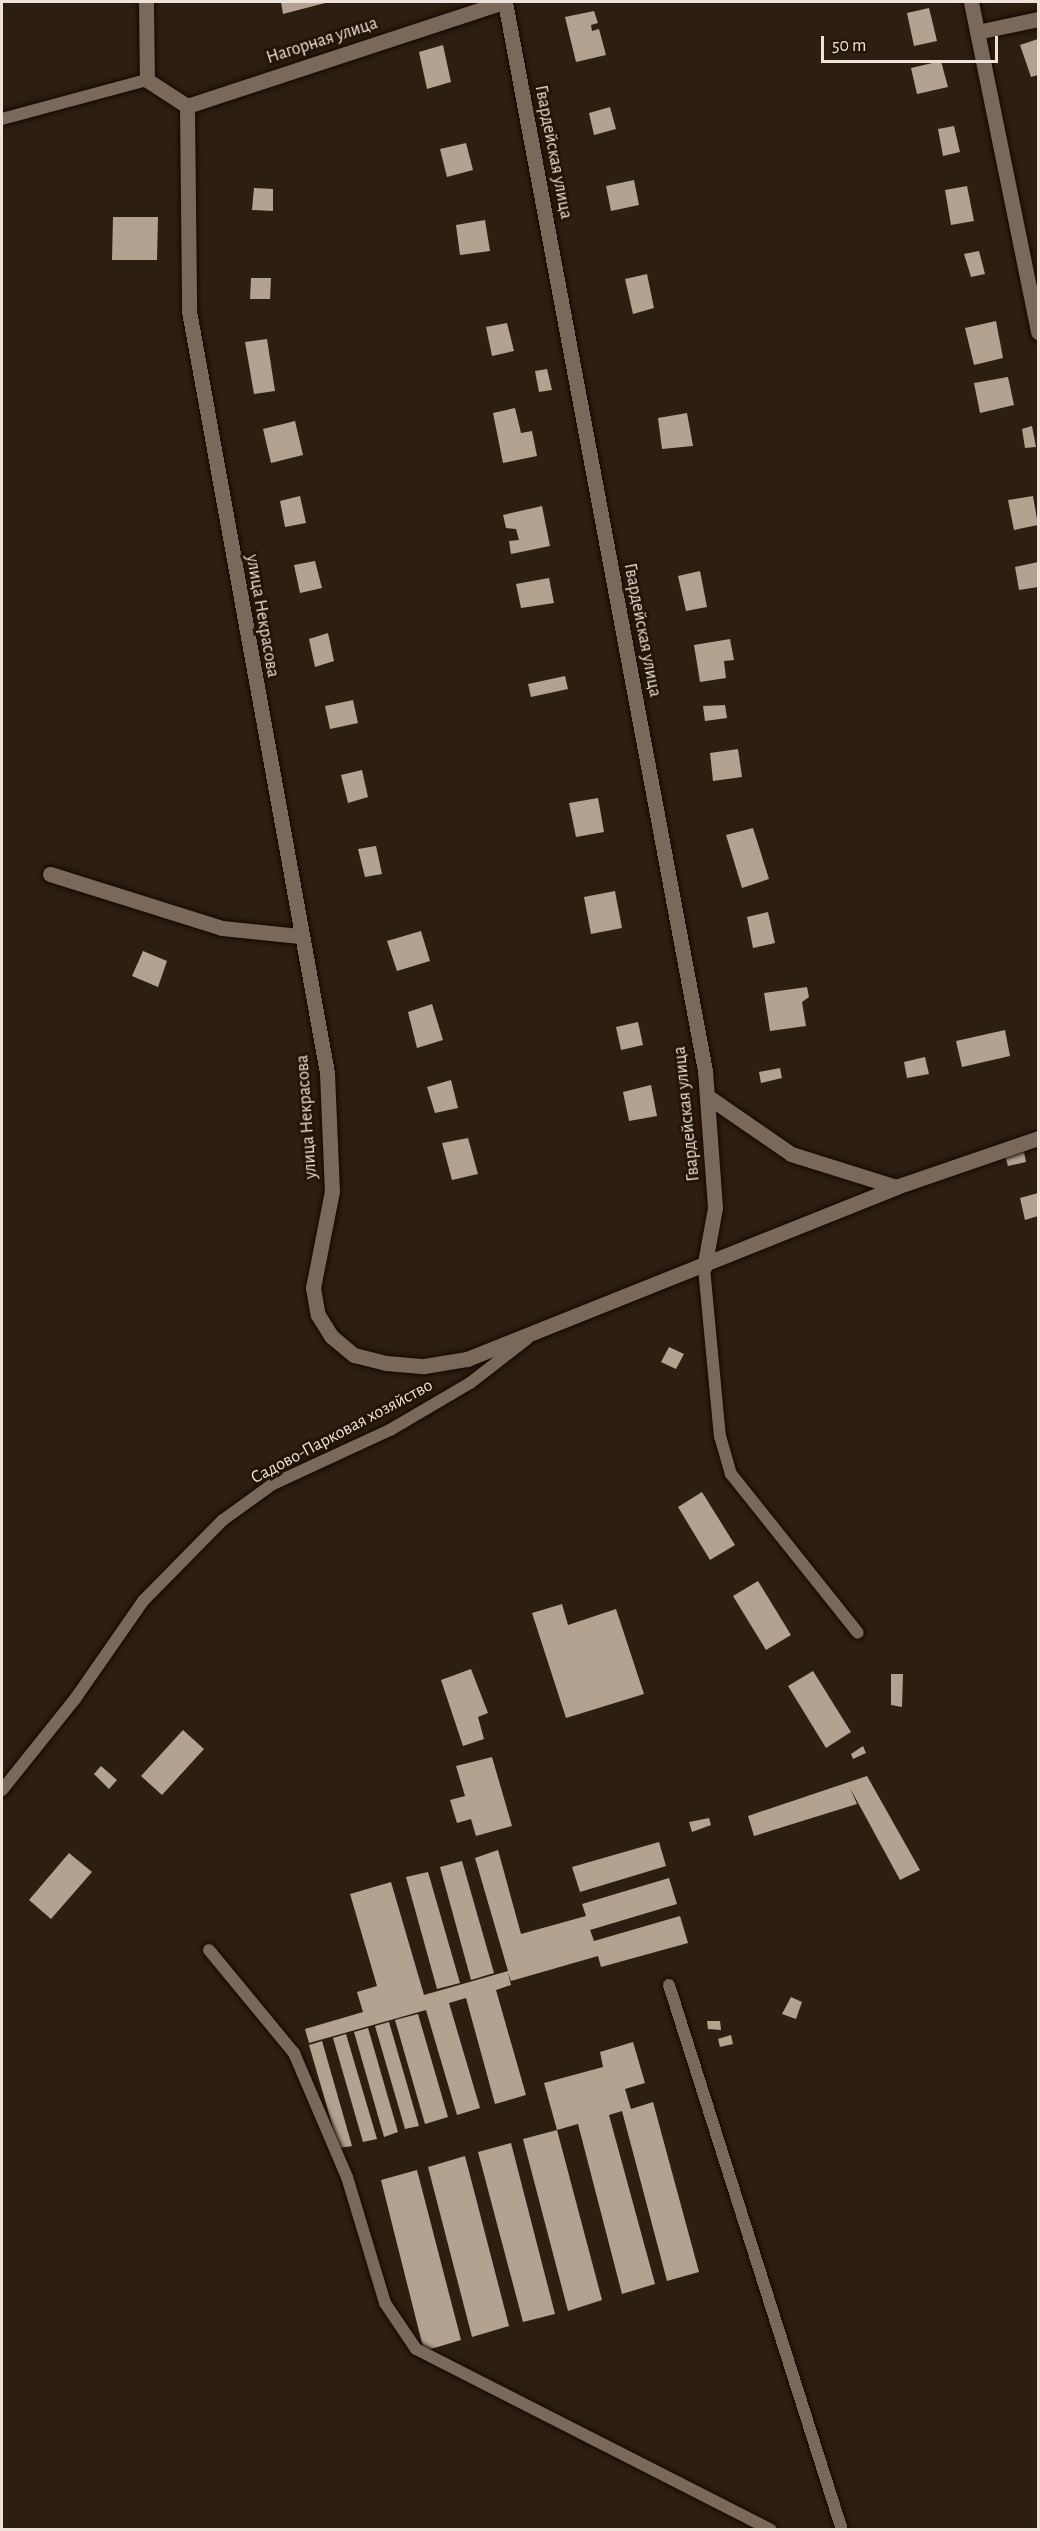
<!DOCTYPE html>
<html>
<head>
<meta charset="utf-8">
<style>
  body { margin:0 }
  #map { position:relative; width:1040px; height:2531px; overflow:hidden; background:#2c1e10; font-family:"Alegreya Sans",sans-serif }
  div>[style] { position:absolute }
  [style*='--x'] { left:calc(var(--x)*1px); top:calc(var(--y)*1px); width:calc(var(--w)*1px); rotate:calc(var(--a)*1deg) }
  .building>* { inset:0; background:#b4a291 }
  .roads { filter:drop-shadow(0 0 2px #140700) drop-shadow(0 0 2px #140700) }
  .lane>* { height:12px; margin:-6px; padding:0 6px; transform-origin:6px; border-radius:6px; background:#7a695a }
  .street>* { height:15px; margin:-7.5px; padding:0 7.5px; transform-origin:7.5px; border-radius:7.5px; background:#7a695a }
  span { translate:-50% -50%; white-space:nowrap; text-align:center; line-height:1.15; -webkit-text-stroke:6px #221407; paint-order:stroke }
  .street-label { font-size:18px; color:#ede3da }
  .frame { position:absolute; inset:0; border:3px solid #ede3da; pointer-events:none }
  .scale { position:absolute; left:821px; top:36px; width:177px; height:27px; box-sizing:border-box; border:3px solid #ede3da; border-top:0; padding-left:8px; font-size:18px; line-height:21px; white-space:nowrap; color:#ede3da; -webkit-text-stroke:4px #221407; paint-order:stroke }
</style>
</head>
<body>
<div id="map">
  <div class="building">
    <i style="clip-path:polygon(281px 2px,329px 2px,283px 14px)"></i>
    <i style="clip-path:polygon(929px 8px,937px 41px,914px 46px,907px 13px)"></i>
    <i style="clip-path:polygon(594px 11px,598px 23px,591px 25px,592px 31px,599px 29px,606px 55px,576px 62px,565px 17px)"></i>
    <i style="clip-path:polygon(1038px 39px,1038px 75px,1031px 77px,1020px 45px)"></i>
    <i style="clip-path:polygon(443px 45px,451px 82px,427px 89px,419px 52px)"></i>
    <i style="clip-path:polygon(941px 61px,948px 87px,917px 94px,911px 68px)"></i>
    <i style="clip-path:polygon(610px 107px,616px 129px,594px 135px,589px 113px)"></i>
    <i style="clip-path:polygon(954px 126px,960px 152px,943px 156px,938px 129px)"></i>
    <i style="clip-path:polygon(466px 143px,473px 170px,447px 177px,440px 149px)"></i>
    <i style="clip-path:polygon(634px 180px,639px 205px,611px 211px,606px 186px)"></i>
    <i style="clip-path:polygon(967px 186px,974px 221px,951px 225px,945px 190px)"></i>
    <i style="clip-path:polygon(254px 188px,273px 189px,273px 211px,252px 210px)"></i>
    <i style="clip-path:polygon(113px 217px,158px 217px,157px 260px,112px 260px)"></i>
    <i style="clip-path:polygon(485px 220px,490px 251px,460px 255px,456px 225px)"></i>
    <i style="clip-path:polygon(979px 251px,985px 274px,971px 277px,964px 254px)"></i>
    <i style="clip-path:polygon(647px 274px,654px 308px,633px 314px,625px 279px)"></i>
    <i style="clip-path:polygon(251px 278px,271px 278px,270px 299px,250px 299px)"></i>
    <i style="clip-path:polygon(996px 321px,1003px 358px,974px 365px,965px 328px)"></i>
    <i style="clip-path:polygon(507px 323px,514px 351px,492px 356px,486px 327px)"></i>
    <i style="clip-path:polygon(267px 339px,275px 391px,254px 394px,245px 342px)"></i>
    <i style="clip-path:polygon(547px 369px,552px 390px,539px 392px,535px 371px)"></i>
    <i style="clip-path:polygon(1008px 377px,1014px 405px,980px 413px,974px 383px)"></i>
    <i style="clip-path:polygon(515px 408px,521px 433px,532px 431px,537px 456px,503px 463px,493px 413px)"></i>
    <i style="clip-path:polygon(687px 413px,693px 446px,662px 449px,658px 418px)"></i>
    <i style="clip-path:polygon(295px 421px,303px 455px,271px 463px,263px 429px)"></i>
    <i style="clip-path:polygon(1032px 426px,1036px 447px,1025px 448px,1022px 429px)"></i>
    <i style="clip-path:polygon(300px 496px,306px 523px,285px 527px,280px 501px)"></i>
    <i style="clip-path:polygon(1033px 496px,1038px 525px,1014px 530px,1008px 500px)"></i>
    <i style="clip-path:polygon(542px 506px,550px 546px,511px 554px,509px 541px,519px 540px,516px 529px,506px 528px,503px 515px)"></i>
    <i style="clip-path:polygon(315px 561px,322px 588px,300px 593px,294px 565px)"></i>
    <i style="clip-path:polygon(1038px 562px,1038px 587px,1019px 590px,1015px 567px)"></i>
    <i style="clip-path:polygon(700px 571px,707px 607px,686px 611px,678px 576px)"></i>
    <i style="clip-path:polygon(549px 578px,554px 603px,521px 608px,516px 584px)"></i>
    <i style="clip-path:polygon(328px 633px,334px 661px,315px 667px,309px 639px)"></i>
    <i style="clip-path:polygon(730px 639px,734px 660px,724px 661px,726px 678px,700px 682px,694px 645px)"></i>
    <i style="clip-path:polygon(565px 676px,568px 689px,531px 697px,528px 684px)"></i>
    <i style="clip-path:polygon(353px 700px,358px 723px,330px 729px,325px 706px)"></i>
    <i style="clip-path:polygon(725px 705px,727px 718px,705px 721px,703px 706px)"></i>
    <i style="clip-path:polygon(738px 749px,742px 777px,713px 781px,710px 753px)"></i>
    <i style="clip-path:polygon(362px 770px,368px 797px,348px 803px,341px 775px)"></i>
    <i style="clip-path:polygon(598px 798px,604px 832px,576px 837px,569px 803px)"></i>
    <i style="clip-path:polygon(753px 828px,769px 879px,742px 888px,726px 835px)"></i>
    <i style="clip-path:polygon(376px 846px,382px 874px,365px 877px,358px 849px)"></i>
    <i style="clip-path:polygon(615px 891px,622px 928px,591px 934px,584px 897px)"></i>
    <i style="clip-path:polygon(768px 912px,775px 943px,753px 948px,747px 917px)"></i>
    <i style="clip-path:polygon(421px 931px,430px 961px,397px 971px,387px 941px)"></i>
    <i style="clip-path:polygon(143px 951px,167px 961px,158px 987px,132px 976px)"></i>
    <i style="clip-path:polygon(807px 987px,809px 997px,802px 1002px,806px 1026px,770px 1031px,764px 993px)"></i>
    <i style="clip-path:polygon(432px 1004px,443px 1040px,417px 1048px,408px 1012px)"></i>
    <i style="clip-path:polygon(638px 1022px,643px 1045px,621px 1050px,616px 1027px)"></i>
    <i style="clip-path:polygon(1005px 1030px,1010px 1056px,962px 1067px,956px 1041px)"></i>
    <i style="clip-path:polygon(925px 1057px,929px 1074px,907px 1078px,904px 1062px)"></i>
    <i style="clip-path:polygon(780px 1068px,782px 1078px,761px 1083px,759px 1072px)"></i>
    <i style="clip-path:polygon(451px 1080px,458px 1108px,435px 1113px,427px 1087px)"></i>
    <i style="clip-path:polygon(651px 1085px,657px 1116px,629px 1121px,623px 1092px)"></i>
    <i style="clip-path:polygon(468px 1138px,478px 1174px,452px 1180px,442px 1143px)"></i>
    <i style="clip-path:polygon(1024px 1152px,1026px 1162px,1008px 1166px,1005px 1156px)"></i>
    <i style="clip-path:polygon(1038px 1193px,1038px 1216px,1025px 1220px,1020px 1198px)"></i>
    <i style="clip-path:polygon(669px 1347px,684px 1354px,676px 1369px,661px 1362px)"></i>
    <i style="clip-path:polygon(702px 1492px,735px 1545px,710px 1560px,678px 1507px)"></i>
    <i style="clip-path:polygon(758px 1581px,791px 1635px,766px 1650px,733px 1596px)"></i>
    <i style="clip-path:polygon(562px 1604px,568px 1625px,616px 1609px,644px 1694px,566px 1718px,532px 1613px)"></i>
    <i style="clip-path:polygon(471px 1669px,488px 1713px,478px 1717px,484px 1739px,463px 1746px,441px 1680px)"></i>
    <i style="clip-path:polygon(813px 1671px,851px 1732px,826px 1748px,788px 1686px)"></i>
    <i style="clip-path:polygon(891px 1674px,903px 1674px,902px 1707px,891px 1705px)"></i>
    <i style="clip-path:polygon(183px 1730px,204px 1749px,162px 1795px,141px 1776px)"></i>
    <i style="clip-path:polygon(863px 1746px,866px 1753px,853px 1759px,851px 1754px)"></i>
    <i style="clip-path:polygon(492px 1757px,512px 1826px,476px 1836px,471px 1819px,457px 1823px,450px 1800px,465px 1796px,456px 1766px)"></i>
    <i style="clip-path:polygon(101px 1766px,117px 1780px,109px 1789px,94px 1774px)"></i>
    <i style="clip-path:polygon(867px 1776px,920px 1870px,900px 1880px,850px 1788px,857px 1804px,754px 1836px,748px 1816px)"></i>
    <i style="clip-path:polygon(709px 1818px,711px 1825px,692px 1832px,689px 1822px)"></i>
    <i style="clip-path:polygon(659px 1842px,666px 1866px,580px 1892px,572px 1867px)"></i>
    <i style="clip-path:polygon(498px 1850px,521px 1934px,586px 1916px,582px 1904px,669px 1878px,677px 1904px,590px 1930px,594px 1941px,680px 1916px,688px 1943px,601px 1967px,598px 1956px,511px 1981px,508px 1973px,511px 1985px,496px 1990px,526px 2095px,495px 2104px,466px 1998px,449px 2003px,480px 2108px,457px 2115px,426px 2010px,309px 2043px,305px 2029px,363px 2012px,357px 1992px,377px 1986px,350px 1894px,391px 1882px,424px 1995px,508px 1971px,475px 1858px)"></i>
    <i style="clip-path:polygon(69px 1853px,92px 1872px,51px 1919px,29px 1900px)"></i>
    <i style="clip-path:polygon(462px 1861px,494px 1973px,471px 1980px,440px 1867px)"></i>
    <i style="clip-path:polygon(428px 1872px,460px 1983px,437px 1989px,406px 1877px)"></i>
    <i style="clip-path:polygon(791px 1997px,802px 2002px,796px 2019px,782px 2014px)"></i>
    <i style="clip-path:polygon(418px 2014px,448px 2117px,425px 2124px,395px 2020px)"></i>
    <i style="clip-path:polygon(707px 2021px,720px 2021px,721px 2030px,708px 2029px)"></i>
    <i style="clip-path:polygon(389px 2022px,419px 2126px,405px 2129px,375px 2026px)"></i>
    <i style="clip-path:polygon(368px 2028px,398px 2132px,384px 2137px,354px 2032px)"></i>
    <i style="clip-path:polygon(346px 2034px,377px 2139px,363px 2142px,333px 2038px)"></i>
    <i style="clip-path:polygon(731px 2035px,733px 2044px,720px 2047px,718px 2039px)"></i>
    <i style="clip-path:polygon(322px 2041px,352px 2146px,339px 2148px,309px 2045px)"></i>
    <i style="clip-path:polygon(633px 2042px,645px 2083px,625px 2089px,631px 2109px,653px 2102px,699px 2272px,667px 2281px,622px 2111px,609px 2115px,655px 2284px,622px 2294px,578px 2124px,557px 2130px,544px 2083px,603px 2067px,600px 2052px)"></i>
    <i style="clip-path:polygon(557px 2130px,602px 2300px,568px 2311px,523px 2139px)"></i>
    <i style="clip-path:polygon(511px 2143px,555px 2314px,523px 2322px,478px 2152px)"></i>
    <i style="clip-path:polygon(465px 2156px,509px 2326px,472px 2337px,428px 2167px)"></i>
    <i style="clip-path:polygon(417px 2170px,461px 2340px,424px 2351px,381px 2180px)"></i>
  </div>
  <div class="roads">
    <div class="lane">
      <i style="--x:2;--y:119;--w:150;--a:-15.1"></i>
      <i style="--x:704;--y:1268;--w:169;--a:84.6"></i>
      <i style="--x:720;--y:1436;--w:40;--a:74"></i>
      <i style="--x:731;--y:1474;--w:203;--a:51.4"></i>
      <i style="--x:2;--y:1790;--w:117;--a:-51.3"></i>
      <i style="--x:75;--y:1699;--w:119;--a:-55.2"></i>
      <i style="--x:143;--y:1601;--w:114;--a:-45.4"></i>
      <i style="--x:223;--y:1520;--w:62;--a:-35.8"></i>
      <i style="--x:273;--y:1484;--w:129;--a:-24.8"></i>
      <i style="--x:390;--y:1430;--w:93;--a:-30.4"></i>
      <i style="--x:470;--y:1383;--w:72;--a:-37.7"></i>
      <i style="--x:209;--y:1950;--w:134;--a:50.5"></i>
      <i style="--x:294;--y:2053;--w:135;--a:66.9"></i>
      <i style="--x:347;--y:2177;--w:132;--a:73.2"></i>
      <i style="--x:385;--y:2303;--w:55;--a:56"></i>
      <i style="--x:416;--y:2349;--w:398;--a:27"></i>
      <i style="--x:669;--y:1985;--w:572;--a:72.39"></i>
    </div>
    <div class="street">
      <i style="--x:146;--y:2;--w:78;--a:89.3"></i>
      <i style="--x:147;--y:80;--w:48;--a:33"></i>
      <i style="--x:187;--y:106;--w:205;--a:89.4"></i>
      <i style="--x:189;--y:311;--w:774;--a:79.73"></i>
      <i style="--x:327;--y:1073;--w:118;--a:87.6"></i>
      <i style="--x:332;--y:1191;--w:99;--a:101.1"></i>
      <i style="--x:313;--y:1288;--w:27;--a:80"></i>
      <i style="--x:318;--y:1315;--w:25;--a:58"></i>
      <i style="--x:331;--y:1336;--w:30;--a:40"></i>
      <i style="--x:354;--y:1355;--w:33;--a:14"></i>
      <i style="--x:386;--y:1363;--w:38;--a:5"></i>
      <i style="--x:424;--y:1366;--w:44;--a:-9.2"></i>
      <i style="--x:467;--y:1359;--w:462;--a:-21.8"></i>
      <i style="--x:896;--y:1187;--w:150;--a:-19"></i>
      <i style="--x:505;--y:2;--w:1088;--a:79.4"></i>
      <i style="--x:705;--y:1071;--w:137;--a:85.8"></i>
      <i style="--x:715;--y:1208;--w:61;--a:100.4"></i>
      <i style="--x:971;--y:2;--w:337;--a:78.5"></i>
      <i style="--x:977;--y:32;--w:62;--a:-12"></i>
      <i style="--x:187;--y:106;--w:334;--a:-18.2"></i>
      <i style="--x:50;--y:874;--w:180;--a:17.4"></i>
      <i style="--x:222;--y:928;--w:78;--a:5.9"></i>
      <i style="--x:707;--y:1096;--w:102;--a:34.6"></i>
      <i style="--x:791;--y:1154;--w:110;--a:17.4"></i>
    </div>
  </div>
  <div class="street-label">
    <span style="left:322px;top:41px;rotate:-18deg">Нагорная улица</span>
    <span style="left:553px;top:152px;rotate:79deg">Гвардейская улица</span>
    <span style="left:262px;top:616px;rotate:80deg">улица Некрасова</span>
    <span style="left:642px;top:630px;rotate:79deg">Гвардейская улица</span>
    <span style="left:687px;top:1114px;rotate:-96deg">Гвардейская улица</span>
    <span style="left:307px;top:1117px;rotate:-94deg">улица Некрасова</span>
    <span style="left:342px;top:1432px;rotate:-28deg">Садово-Парковая хозяйство</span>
  </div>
  <div class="frame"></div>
  <div class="scale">50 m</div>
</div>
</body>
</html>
